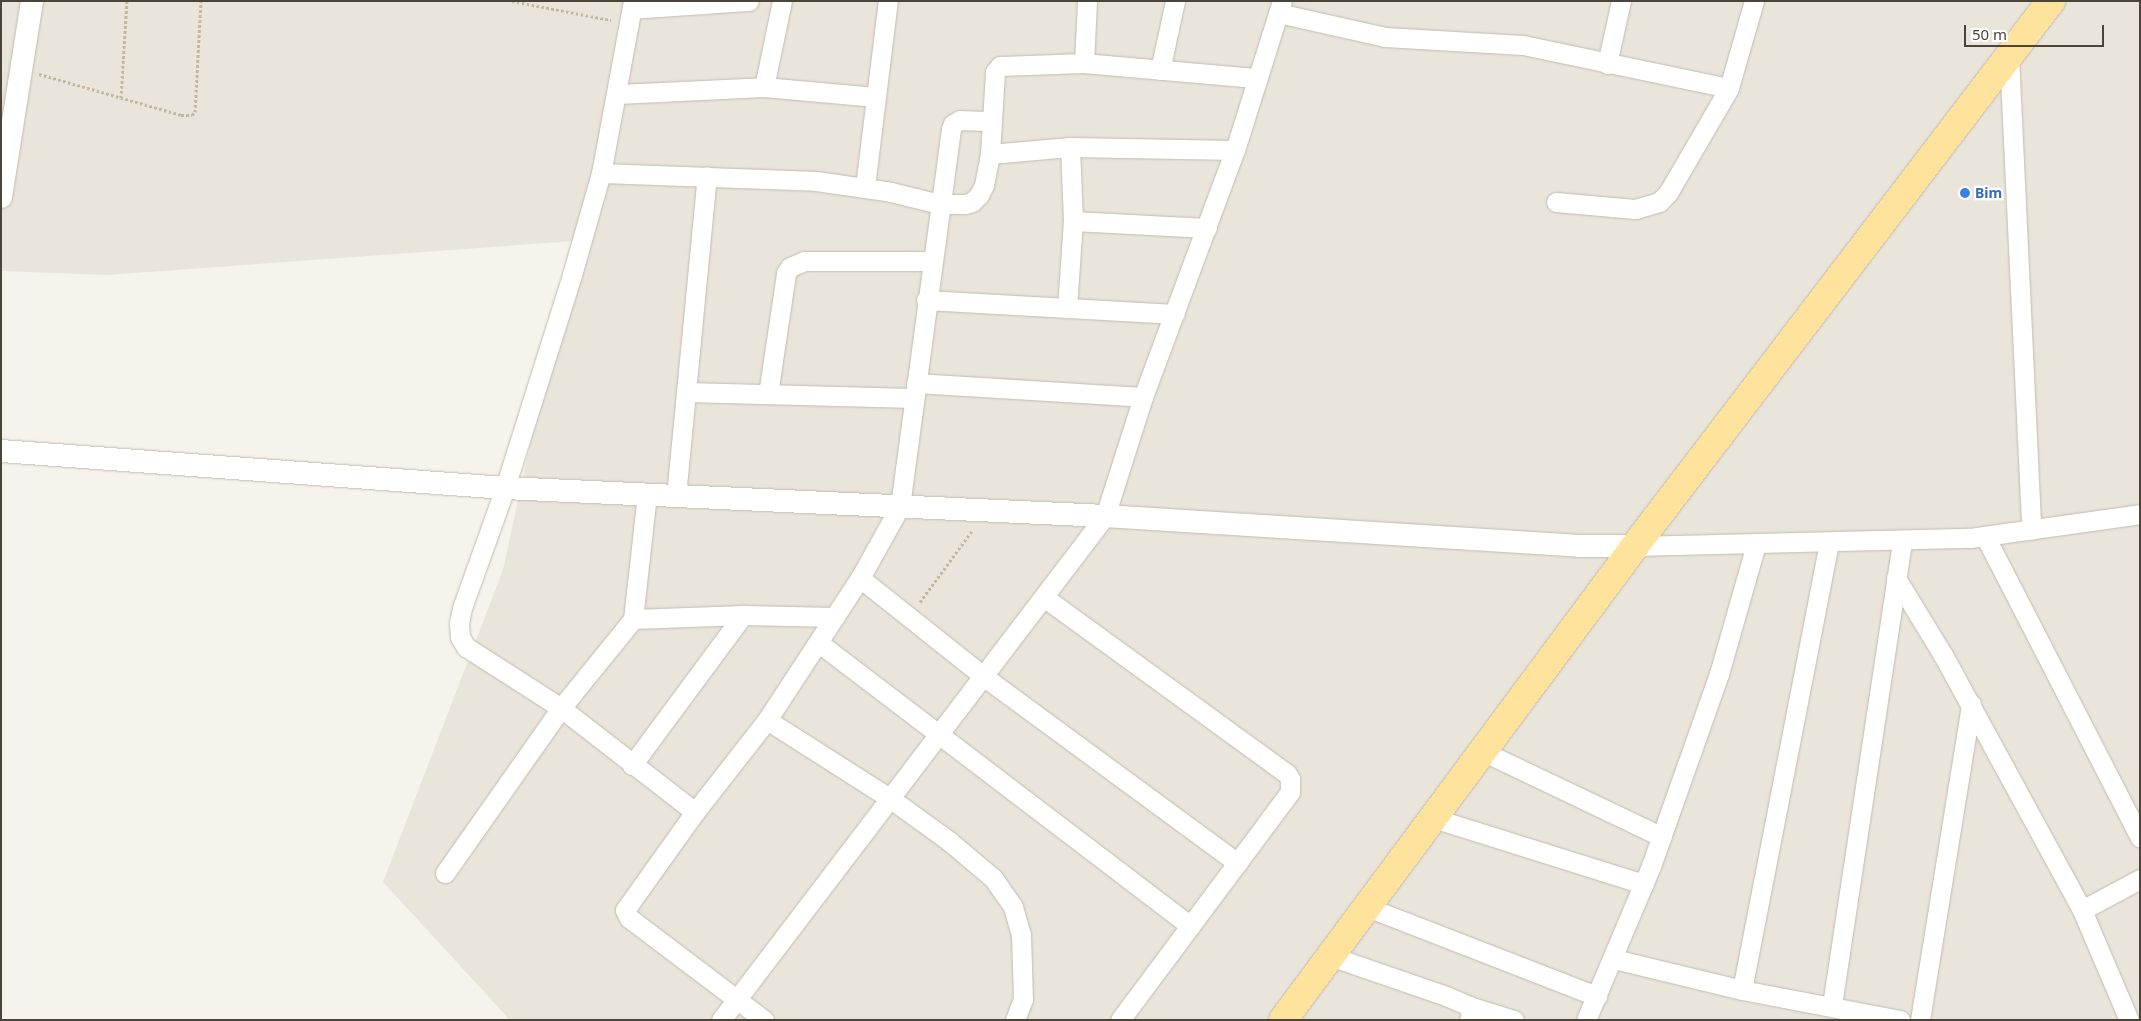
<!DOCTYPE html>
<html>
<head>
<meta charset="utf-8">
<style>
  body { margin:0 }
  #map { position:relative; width:2141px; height:1021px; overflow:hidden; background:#f6f3ec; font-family:"Noto Sans",sans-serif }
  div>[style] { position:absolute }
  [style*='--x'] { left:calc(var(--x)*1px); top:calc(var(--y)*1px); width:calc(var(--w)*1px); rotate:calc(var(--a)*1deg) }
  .residential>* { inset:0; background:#eae5da }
  .path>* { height:3px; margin-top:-1.5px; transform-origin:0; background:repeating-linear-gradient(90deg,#c4b79f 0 2.5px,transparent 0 5px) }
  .roads { filter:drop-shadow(0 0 1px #c2bbae) drop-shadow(0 0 1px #c2bbae) }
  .minor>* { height:19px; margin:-9.5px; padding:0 9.5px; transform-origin:9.5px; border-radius:9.5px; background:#fff }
  .tertiary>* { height:22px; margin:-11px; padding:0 11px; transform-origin:11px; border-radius:11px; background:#fff }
  .primary>* { height:28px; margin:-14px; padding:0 14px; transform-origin:14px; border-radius:14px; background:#ffe39c }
  .dots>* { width:14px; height:14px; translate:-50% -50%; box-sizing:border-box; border:2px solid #fff; border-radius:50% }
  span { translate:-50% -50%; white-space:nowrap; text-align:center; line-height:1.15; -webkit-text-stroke:4.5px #fff; paint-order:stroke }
  .shop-label { font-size:14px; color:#366cbe; font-weight:700 }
  .left { translate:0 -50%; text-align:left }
  .frame { position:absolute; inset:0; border:2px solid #4b4439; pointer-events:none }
  .scale { position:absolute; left:1964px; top:25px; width:140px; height:22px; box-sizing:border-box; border:2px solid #4b4439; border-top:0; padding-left:6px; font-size:15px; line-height:18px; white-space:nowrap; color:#4b4439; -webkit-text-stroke:4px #fff; paint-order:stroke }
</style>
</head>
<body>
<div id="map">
  <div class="residential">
    <i style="clip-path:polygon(1px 1px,2140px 1px,2140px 1020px,510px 1020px,383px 882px,503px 570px,574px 241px,107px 275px,1px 271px)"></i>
  </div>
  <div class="path">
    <i style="--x:512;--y:1;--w:101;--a:10.9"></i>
    <i style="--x:39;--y:74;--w:148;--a:16.1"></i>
    <i style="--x:181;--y:115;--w:11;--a:0"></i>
    <i style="--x:192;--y:115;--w:4;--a:-45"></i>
    <i style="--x:195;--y:112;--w:111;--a:-86.9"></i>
    <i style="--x:121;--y:98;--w:97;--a:-86.5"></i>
    <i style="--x:920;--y:602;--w:88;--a:-53.8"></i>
  </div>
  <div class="roads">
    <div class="minor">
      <i style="--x:633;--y:1;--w:175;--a:100.5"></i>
      <i style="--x:601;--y:173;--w:106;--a:105.9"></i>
      <i style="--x:572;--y:275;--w:223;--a:107.5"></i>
      <i style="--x:505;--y:488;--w:127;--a:109.7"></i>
      <i style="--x:462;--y:608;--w:15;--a:101"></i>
      <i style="--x:459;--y:623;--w:14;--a:86"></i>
      <i style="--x:460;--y:637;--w:12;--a:59"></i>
      <i style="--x:466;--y:647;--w:113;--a:32.7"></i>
      <i style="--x:561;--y:708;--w:170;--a:37.8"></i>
      <i style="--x:782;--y:1;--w:88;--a:101.8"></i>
      <i style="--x:764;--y:87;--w:112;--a:5.1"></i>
      <i style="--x:632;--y:9;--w:117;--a:-3.9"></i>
      <i style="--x:1278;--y:13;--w:110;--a:12.6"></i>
      <i style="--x:1385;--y:37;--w:138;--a:3.3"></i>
      <i style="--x:1523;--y:45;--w:210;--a:11.8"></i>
      <i style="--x:2009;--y:56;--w:474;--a:87.3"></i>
      <i style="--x:1084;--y:63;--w:62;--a:-87.2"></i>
      <i style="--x:1607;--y:64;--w:65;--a:-77.5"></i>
      <i style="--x:1160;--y:70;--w:71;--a:-77.7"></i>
      <i style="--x:617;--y:94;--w:147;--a:-2.7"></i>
      <i style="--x:990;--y:154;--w:80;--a:-5"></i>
      <i style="--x:1070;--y:147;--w:165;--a:1"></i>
      <i style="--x:601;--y:173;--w:215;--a:2.1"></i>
      <i style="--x:816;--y:181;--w:76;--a:8.3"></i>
      <i style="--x:891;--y:192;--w:50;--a:13.8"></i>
      <i style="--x:940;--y:204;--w:25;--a:0"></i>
      <i style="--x:965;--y:204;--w:7;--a:-16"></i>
      <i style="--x:972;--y:202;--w:10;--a:-45"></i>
      <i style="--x:979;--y:195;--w:11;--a:-63"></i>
      <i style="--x:984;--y:185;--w:32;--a:-79"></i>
      <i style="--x:990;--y:154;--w:82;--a:-86.5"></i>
      <i style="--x:995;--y:72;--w:8;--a:-50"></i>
      <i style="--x:1000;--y:66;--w:84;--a:-2"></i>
      <i style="--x:1084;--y:63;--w:174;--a:5"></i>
      <i style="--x:865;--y:187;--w:187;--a:-83"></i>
      <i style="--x:1556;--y:202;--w:79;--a:5.1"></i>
      <i style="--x:1635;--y:209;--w:25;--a:-16"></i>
      <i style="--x:1659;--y:202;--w:13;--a:-45"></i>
      <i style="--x:1668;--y:193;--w:121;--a:-59.8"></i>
      <i style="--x:1729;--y:88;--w:91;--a:-74"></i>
      <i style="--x:1073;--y:221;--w:134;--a:3"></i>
      <i style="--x:926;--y:300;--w:249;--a:3.2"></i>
      <i style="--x:1067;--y:308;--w:87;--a:-86.1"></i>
      <i style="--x:1073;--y:221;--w:74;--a:-92.3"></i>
      <i style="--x:916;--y:383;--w:227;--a:3.5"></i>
      <i style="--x:686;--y:392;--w:227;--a:1.5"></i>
      <i style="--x:768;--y:394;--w:122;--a:-81.5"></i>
      <i style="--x:786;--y:273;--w:7;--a:-56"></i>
      <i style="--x:790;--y:267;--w:15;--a:-23"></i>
      <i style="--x:804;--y:261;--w:128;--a:0"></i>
      <i style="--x:676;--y:496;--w:321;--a:-84.5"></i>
      <i style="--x:1985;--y:536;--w:339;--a:62.8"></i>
      <i style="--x:1635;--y:546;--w:335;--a:-1.4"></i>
      <i style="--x:1970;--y:538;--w:172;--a:-8"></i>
      <i style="--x:860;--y:578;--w:157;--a:38.5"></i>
      <i style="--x:983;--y:676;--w:316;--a:36.3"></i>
      <i style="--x:1896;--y:578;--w:90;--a:58.6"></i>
      <i style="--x:1943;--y:655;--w:290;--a:61.4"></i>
      <i style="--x:2082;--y:910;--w:120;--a:66.9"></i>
      <i style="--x:1045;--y:598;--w:299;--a:36"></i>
      <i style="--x:1287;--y:774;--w:6;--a:59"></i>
      <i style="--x:1290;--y:779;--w:13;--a:90"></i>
      <i style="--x:1290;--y:792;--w:284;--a:126.7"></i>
      <i style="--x:633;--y:619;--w:126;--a:-83.6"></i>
      <i style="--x:819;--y:643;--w:467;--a:37.3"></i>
      <i style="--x:767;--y:720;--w:147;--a:32.5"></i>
      <i style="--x:891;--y:799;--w:72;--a:35.9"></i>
      <i style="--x:949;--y:841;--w:57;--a:40.1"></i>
      <i style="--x:993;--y:878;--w:35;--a:55"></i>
      <i style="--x:1013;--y:907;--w:29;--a:74"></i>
      <i style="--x:1021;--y:935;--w:64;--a:88.2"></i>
      <i style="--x:1023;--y:999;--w:22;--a:111"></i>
      <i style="--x:1482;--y:751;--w:199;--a:25.5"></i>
      <i style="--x:632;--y:765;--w:187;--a:-53.5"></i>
      <i style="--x:1433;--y:818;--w:221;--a:17.4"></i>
      <i style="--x:445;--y:873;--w:202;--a:-54.9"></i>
      <i style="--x:561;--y:708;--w:114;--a:-51"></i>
      <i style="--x:633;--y:619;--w:110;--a:-2.1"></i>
      <i style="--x:743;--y:615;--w:92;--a:1.2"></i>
      <i style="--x:1367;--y:907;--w:247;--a:21.2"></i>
      <i style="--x:2082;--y:910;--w:66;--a:-28.1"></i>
      <i style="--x:1330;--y:956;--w:123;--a:19"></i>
      <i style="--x:1446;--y:996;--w:25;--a:23"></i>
      <i style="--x:1469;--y:1006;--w:10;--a:79"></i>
      <i style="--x:1471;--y:1016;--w:4;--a:117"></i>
      <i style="--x:1614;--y:959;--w:132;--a:13.6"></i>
      <i style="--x:1742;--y:990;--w:161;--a:10.8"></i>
      <i style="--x:1742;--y:990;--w:456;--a:-79"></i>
      <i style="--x:1832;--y:1005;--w:469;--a:-81.4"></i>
      <i style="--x:1469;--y:1006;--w:47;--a:17.3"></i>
      <i style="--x:721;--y:1020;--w:634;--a:-52.7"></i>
      <i style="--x:1105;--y:516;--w:125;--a:-72.3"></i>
      <i style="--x:1143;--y:397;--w:264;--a:-69.6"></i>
      <i style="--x:1235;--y:150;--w:156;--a:-72.5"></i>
      <i style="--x:764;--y:1020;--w:169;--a:-142.9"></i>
      <i style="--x:629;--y:918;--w:9;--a:-117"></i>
      <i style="--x:625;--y:910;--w:120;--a:-54.5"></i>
      <i style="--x:695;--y:812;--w:117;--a:-52"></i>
      <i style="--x:767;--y:720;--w:170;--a:-56.8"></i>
      <i style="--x:860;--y:578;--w:82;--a:-60.9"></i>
      <i style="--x:900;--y:506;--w:380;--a:-82.3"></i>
      <i style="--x:951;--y:129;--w:5;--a:-68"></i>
      <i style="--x:953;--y:124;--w:8;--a:-30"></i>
      <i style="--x:960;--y:120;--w:32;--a:2"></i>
      <i style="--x:1586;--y:1020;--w:167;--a:-67.1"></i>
      <i style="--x:1651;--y:866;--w:204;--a:-70.5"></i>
      <i style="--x:1719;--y:674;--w:135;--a:-74.1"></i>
      <i style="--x:1920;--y:1020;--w:320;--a:-80.8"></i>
    </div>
    <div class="tertiary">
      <i style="--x:1;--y:197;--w:198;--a:-81"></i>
      <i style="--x:1;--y:451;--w:505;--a:4.2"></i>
      <i style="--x:505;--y:488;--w:601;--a:2.67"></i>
      <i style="--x:1105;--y:516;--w:476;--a:3.6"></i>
      <i style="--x:1580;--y:546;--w:55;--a:0"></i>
    </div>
    <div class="primary">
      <i style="--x:1283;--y:1020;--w:590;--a:-53.4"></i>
      <i style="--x:1635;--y:546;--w:686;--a:-52.65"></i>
    </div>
  </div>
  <div class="dots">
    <i style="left:1965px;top:193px;background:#3f7fe0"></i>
  </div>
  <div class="shop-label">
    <span class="left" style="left:1975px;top:193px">Bim</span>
  </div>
  <div class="frame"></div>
  <div class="scale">50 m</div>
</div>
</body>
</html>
